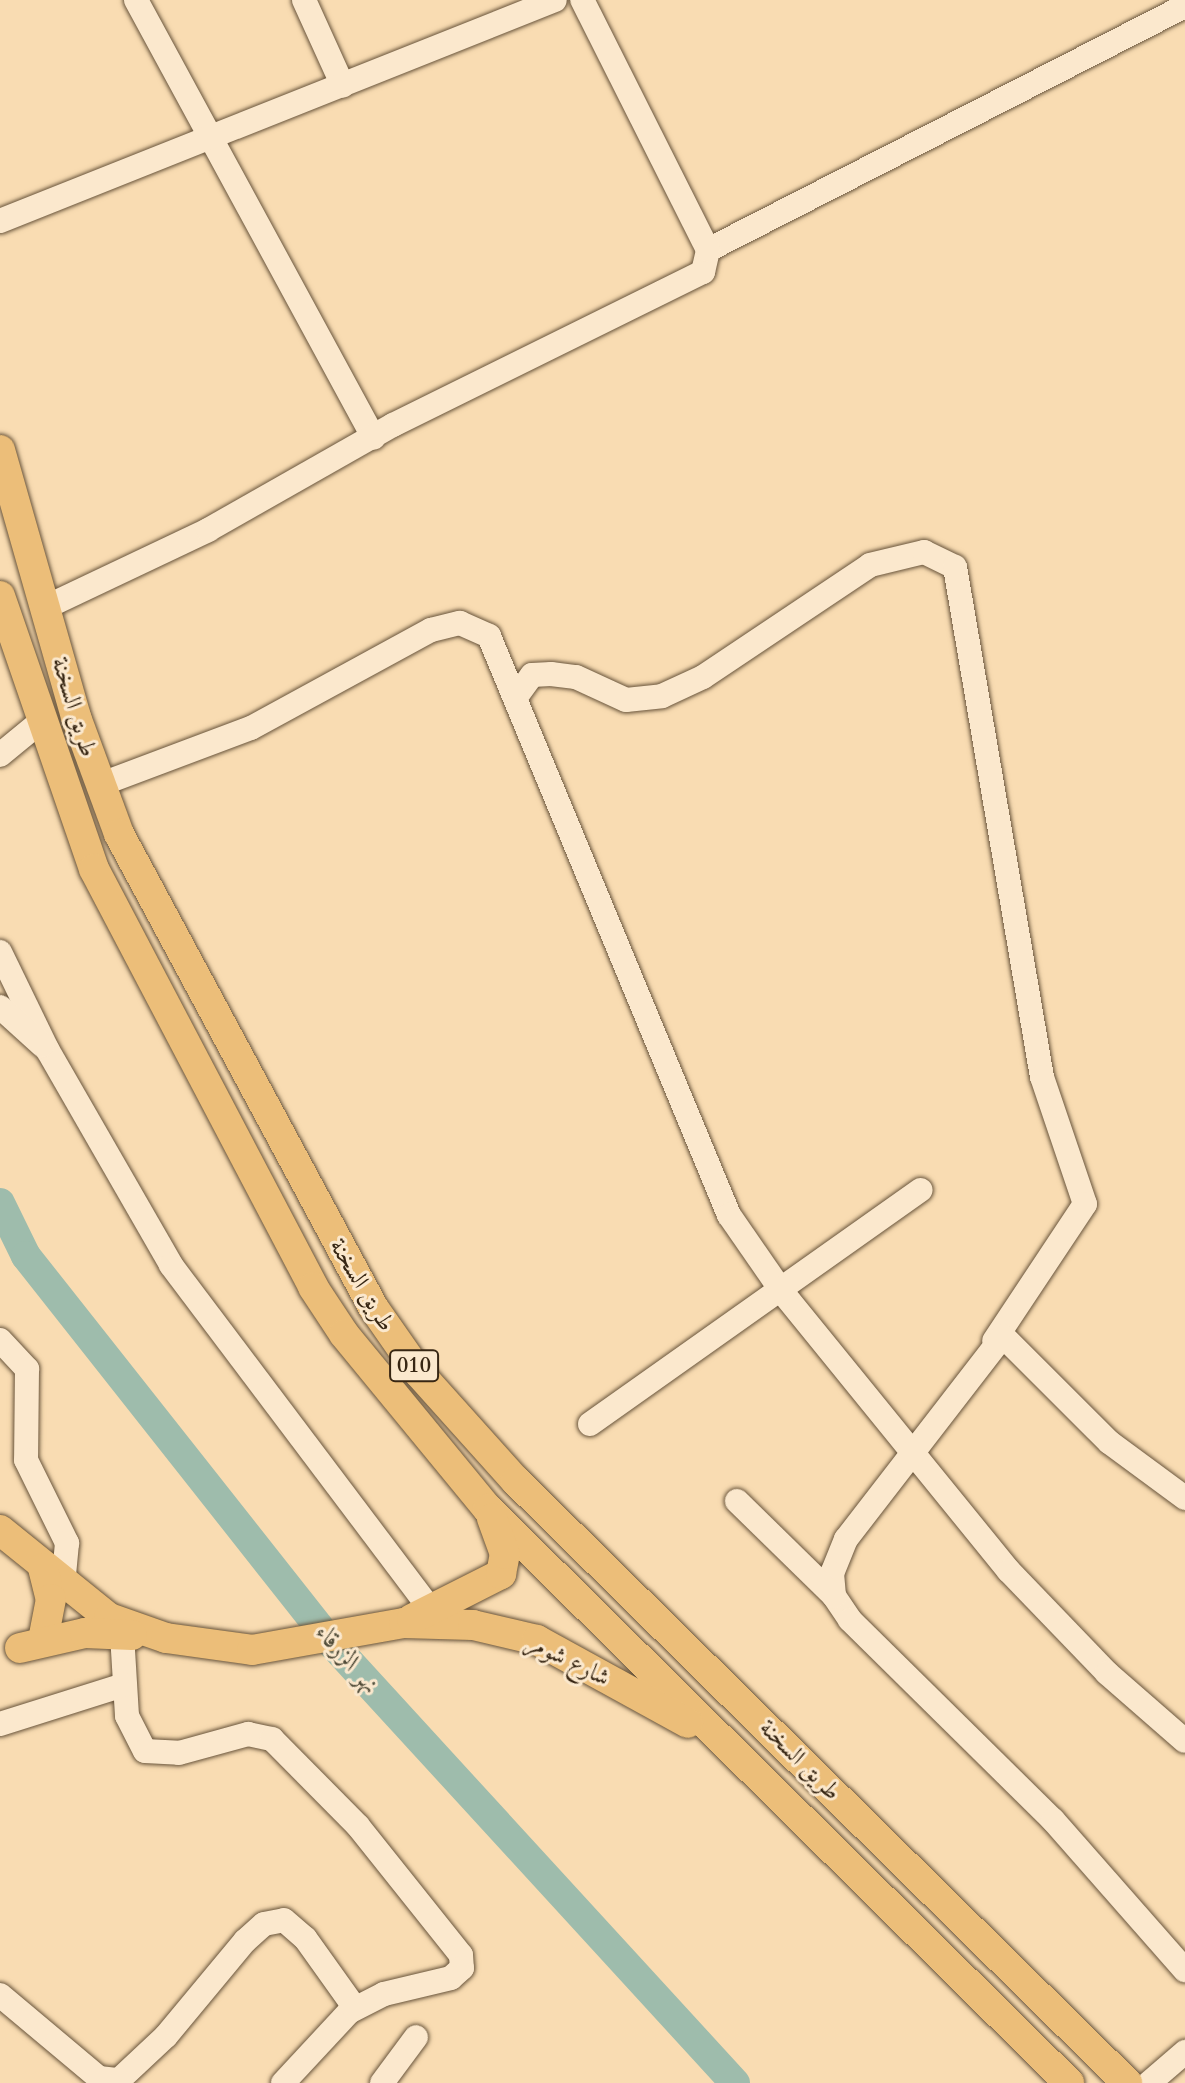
<!DOCTYPE html>
<html>
<head>
<meta charset="utf-8">
<style>
  body { margin:0 }
  #map { position:relative; width:1185px; height:2083px; overflow:hidden; background:#f9dcb2; font-family:Cardo,Amiri,serif }
  div>[style] { position:absolute }
  [style*='--x'] { left:calc(var(--x)*1px); top:calc(var(--y)*1px); width:calc(var(--w)*1px); rotate:calc(var(--a)*1deg) }
  .river>* { height:30px; margin:-15px; padding:0 15px; transform-origin:15px; border-radius:15px; background:#9ebcac }
  .roads { filter:drop-shadow(0 0 2px #68543b) drop-shadow(0 0 2px #68543b) }
  .minor>* { height:24px; margin:-12px; padding:0 12px; transform-origin:12px; border-radius:12px; background:#fbe8cd }
  .major>* { height:30px; margin:-15px; padding:0 15px; transform-origin:15px; border-radius:15px; background:#ecbe79 }
  span { translate:-50% -50%; white-space:nowrap; text-align:center; line-height:1.15; -webkit-text-stroke:6px #fbe8cd; paint-order:stroke }
  .shield-label span { padding:2px 6px; background:#fbe8cd; border:2px solid; border-radius:6px; -webkit-text-stroke-width:0 }
  .shield-label { font-size:22px; color:#372613; font-weight:700 }
  .street-label { font-size:24px; color:#372613 }
  .water-label { font-size:26px; color:#514c39; font-style:italic }
</style>
</head>
<body>
<div id="map">
  <div class="river">
    <i style="--x:0;--y:1203;--w:59;--a:63.9"></i>
    <i style="--x:26;--y:1256;--w:489;--a:51.7"></i>
    <i style="--x:329;--y:1640;--w:601;--a:47.5"></i>
  </div>
  <div class="roads">
    <div class="minor">
      <i style="--x:136;--y:0;--w:498;--a:61.5"></i>
      <i style="--x:304;--y:0;--w:94;--a:65.6"></i>
      <i style="--x:0;--y:221;--w:597;--a:-21.71"></i>
      <i style="--x:708;--y:250;--w:536;--a:-27.09"></i>
      <i style="--x:44;--y:608;--w:182;--a:-25.4"></i>
      <i style="--x:208;--y:530;--w:213;--a:-29.6"></i>
      <i style="--x:393;--y:425;--w:346;--a:-26.3"></i>
      <i style="--x:703;--y:272;--w:23;--a:-77"></i>
      <i style="--x:708;--y:250;--w:280;--a:-116.7"></i>
      <i style="--x:516;--y:697;--w:27;--a:-54"></i>
      <i style="--x:532;--y:675;--w:19;--a:-3"></i>
      <i style="--x:551;--y:674;--w:25;--a:7"></i>
      <i style="--x:576;--y:677;--w:55;--a:24.7"></i>
      <i style="--x:626;--y:700;--w:36;--a:-6"></i>
      <i style="--x:662;--y:696;--w:45;--a:-24.9"></i>
      <i style="--x:703;--y:677;--w:201;--a:-33.8"></i>
      <i style="--x:870;--y:565;--w:56;--a:-13.5"></i>
      <i style="--x:924;--y:552;--w:34;--a:26"></i>
      <i style="--x:955;--y:567;--w:517;--a:80.32"></i>
      <i style="--x:1042;--y:1077;--w:134;--a:71.3"></i>
      <i style="--x:1085;--y:1204;--w:164;--a:123.6"></i>
      <i style="--x:0;--y:755;--w:52;--a:-39.5"></i>
      <i style="--x:99;--y:785;--w:162;--a:-20.6"></i>
      <i style="--x:251;--y:728;--w:205;--a:-28.6"></i>
      <i style="--x:431;--y:630;--w:30;--a:-14"></i>
      <i style="--x:460;--y:623;--w:32;--a:24"></i>
      <i style="--x:489;--y:636;--w:627;--a:67.49"></i>
      <i style="--x:729;--y:1215;--w:95;--a:55.3"></i>
      <i style="--x:783;--y:1293;--w:358;--a:50.9"></i>
      <i style="--x:1009;--y:1571;--w:141;--a:46.1"></i>
      <i style="--x:1107;--y:1673;--w:103;--a:41.1"></i>
      <i style="--x:0;--y:952;--w:108;--a:64.1"></i>
      <i style="--x:47;--y:1049;--w:249;--a:60.1"></i>
      <i style="--x:171;--y:1265;--w:432;--a:53"></i>
      <i style="--x:0;--y:1007;--w:57;--a:42.1"></i>
      <i style="--x:0;--y:1340;--w:40;--a:47"></i>
      <i style="--x:27;--y:1369;--w:91;--a:90.6"></i>
      <i style="--x:26;--y:1460;--w:93;--a:63.7"></i>
      <i style="--x:67;--y:1543;--w:42;--a:95.4"></i>
      <i style="--x:590;--y:1424;--w:405;--a:-35.3"></i>
      <i style="--x:1185;--y:1498;--w:94;--a:-143.6"></i>
      <i style="--x:1109;--y:1442;--w:150;--a:-135"></i>
      <i style="--x:1003;--y:1336;--w:257;--a:127.7"></i>
      <i style="--x:846;--y:1539;--w:37;--a:112"></i>
      <i style="--x:832;--y:1573;--w:23;--a:85"></i>
      <i style="--x:834;--y:1596;--w:29;--a:56"></i>
      <i style="--x:850;--y:1620;--w:285;--a:44.6"></i>
      <i style="--x:1053;--y:1820;--w:200;--a:48.7"></i>
      <i style="--x:737;--y:1501;--w:136;--a:44.4"></i>
      <i style="--x:122;--y:1634;--w:82;--a:86.5"></i>
      <i style="--x:127;--y:1716;--w:39;--a:63"></i>
      <i style="--x:145;--y:1751;--w:34;--a:3"></i>
      <i style="--x:179;--y:1753;--w:72;--a:-15.4"></i>
      <i style="--x:248;--y:1734;--w:25;--a:12"></i>
      <i style="--x:272;--y:1739;--w:122;--a:45.3"></i>
      <i style="--x:358;--y:1826;--w:165;--a:51.4"></i>
      <i style="--x:461;--y:1955;--w:13;--a:86"></i>
      <i style="--x:462;--y:1968;--w:15;--a:138"></i>
      <i style="--x:451;--y:1978;--w:69;--a:166.6"></i>
      <i style="--x:384;--y:1994;--w:39;--a:153"></i>
      <i style="--x:349;--y:2012;--w:97;--a:132.9"></i>
      <i style="--x:0;--y:1724;--w:130;--a:-17.5"></i>
      <i style="--x:0;--y:1995;--w:129;--a:40"></i>
      <i style="--x:99;--y:2078;--w:20;--a:6"></i>
      <i style="--x:119;--y:2080;--w:64;--a:-43.1"></i>
      <i style="--x:166;--y:2036;--w:124;--a:-50.3"></i>
      <i style="--x:245;--y:1941;--w:25;--a:-42"></i>
      <i style="--x:264;--y:1924;--w:20;--a:-11"></i>
      <i style="--x:284;--y:1920;--w:28;--a:41"></i>
      <i style="--x:305;--y:1938;--w:86;--a:54.5"></i>
      <i style="--x:382;--y:2083;--w:57;--a:-53.5"></i>
      <i style="--x:1149;--y:2083;--w:48;--a:-40.7"></i>
    </div>
    <div class="major">
      <i style="--x:0;--y:450;--w:278;--a:74.1"></i>
      <i style="--x:76;--y:717;--w:125;--a:69.8"></i>
      <i style="--x:119;--y:834;--w:537;--a:61.76"></i>
      <i style="--x:373;--y:1307;--w:80;--a:55.1"></i>
      <i style="--x:419;--y:1373;--w:145;--a:48.1"></i>
      <i style="--x:516;--y:1481;--w:858;--a:44.57"></i>
      <i style="--x:0;--y:596;--w:289;--a:71"></i>
      <i style="--x:94;--y:869;--w:472;--a:62.3"></i>
      <i style="--x:313;--y:1287;--w:56;--a:56.6"></i>
      <i style="--x:344;--y:1334;--w:227;--a:50.6"></i>
      <i style="--x:488;--y:1509;--w:817;--a:44.65"></i>
      <i style="--x:0;--y:1530;--w:140;--a:38.9"></i>
      <i style="--x:109;--y:1618;--w:60;--a:19.3"></i>
      <i style="--x:166;--y:1638;--w:87;--a:7.9"></i>
      <i style="--x:252;--y:1650;--w:154;--a:-10.1"></i>
      <i style="--x:404;--y:1623;--w:69;--a:1.7"></i>
      <i style="--x:473;--y:1625;--w:66;--a:13.2"></i>
      <i style="--x:537;--y:1640;--w:172;--a:28.8"></i>
      <i style="--x:43;--y:1568;--w:32;--a:76"></i>
      <i style="--x:51;--y:1599;--w:37;--a:101"></i>
      <i style="--x:412;--y:1619;--w:100;--a:-26.8"></i>
      <i style="--x:501;--y:1574;--w:20;--a:-79"></i>
      <i style="--x:505;--y:1554;--w:38;--a:-110"></i>
      <i style="--x:20;--y:1648;--w:67;--a:-13"></i>
      <i style="--x:85;--y:1633;--w:47;--a:2.4"></i>
    </div>
  </div>
  <div class="shield-label">
    <span style="left:414px;top:1366px">010</span>
  </div>
  <div class="street-label">
    <span style="left:74px;top:707px;rotate:73deg">طريق السخنة</span>
    <span style="left:362px;top:1285px;rotate:59deg">طريق السخنة</span>
    <span style="left:568px;top:1660px;rotate:26deg">شارع شومر</span>
    <span style="left:800px;top:1760px;rotate:45deg">طريق السخنة</span>
  </div>
  <div class="water-label">
    <span style="left:348px;top:1659px;rotate:49deg">نهر الزرقاء</span>
  </div>
</div>
</body>
</html>
